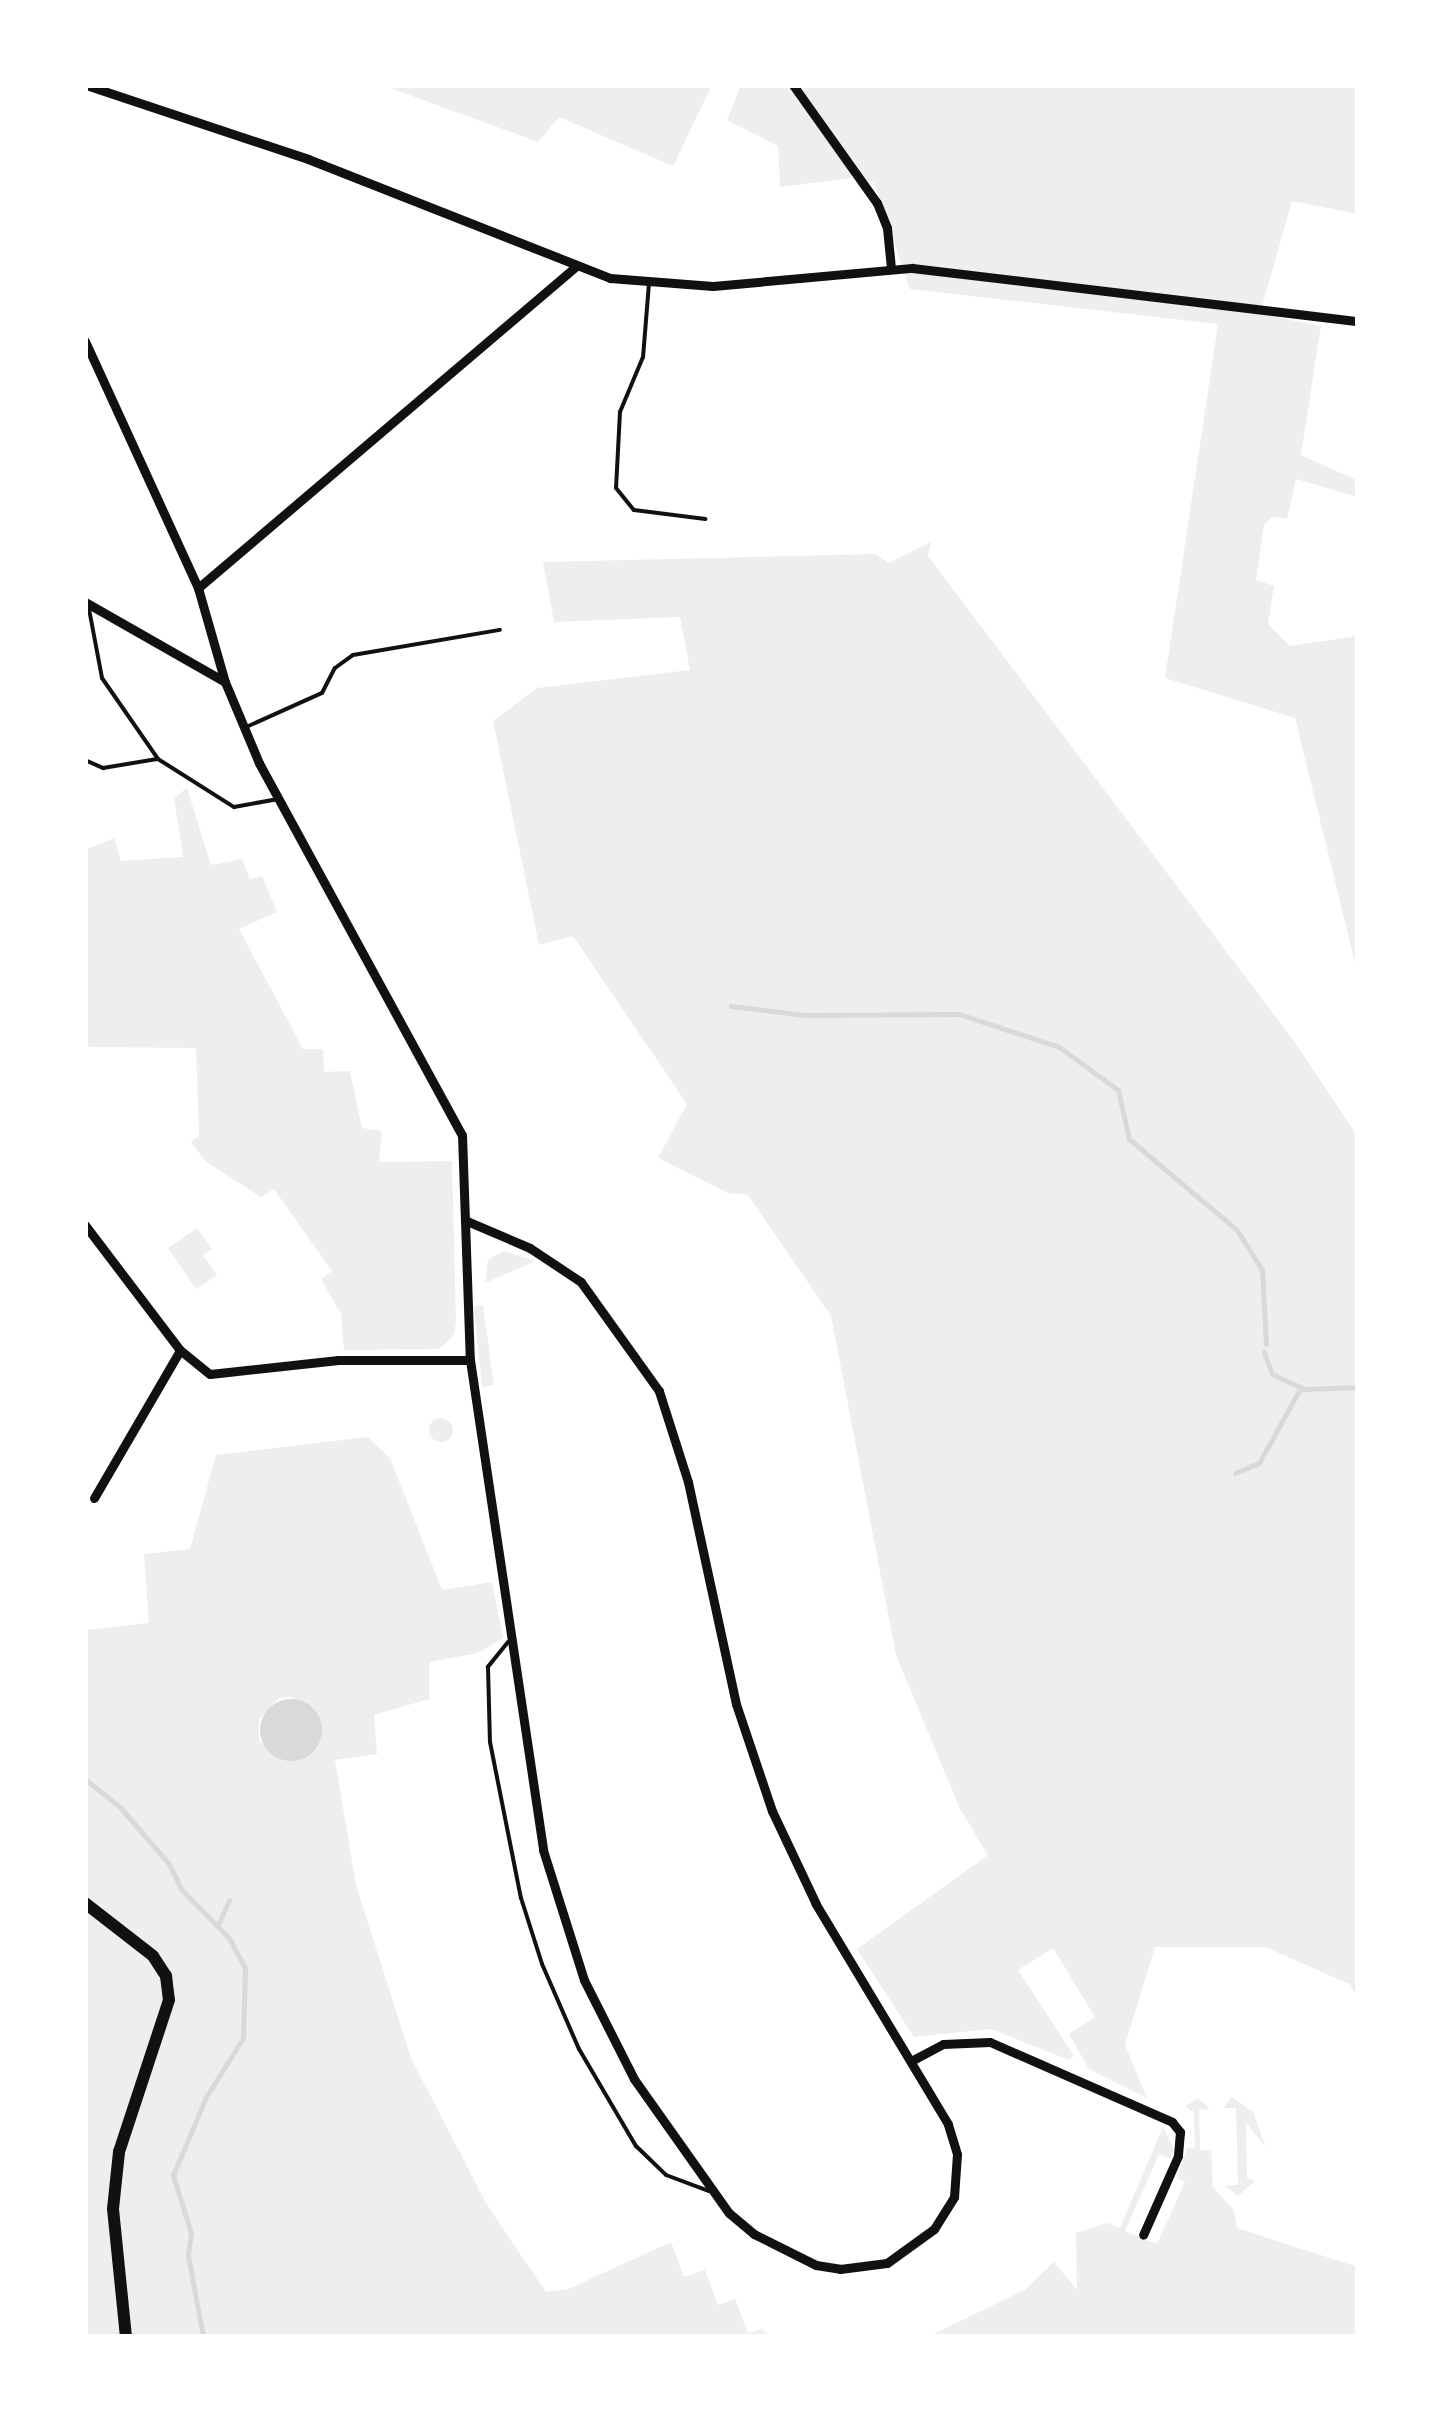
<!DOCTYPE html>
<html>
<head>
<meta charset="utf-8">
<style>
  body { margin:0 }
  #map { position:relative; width:1443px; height:2422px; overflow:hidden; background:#fff; font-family:Jost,sans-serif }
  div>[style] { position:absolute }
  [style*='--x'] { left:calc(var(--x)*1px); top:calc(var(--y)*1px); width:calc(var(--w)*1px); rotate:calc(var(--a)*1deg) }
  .green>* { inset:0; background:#eee }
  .round { border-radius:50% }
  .water>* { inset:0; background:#d9d9d9 }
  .stream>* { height:5px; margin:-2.5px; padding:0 2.5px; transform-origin:2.5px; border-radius:2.5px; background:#d9d9d9 }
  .service>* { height:4px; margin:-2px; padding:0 2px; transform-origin:2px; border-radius:2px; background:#111 }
  .minor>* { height:9px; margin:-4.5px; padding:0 4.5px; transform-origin:4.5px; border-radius:4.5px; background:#111 }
  .secondary>* { height:12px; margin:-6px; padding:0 6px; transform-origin:6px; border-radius:6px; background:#111 }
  span { translate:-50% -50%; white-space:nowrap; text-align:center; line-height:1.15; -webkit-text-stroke:9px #fff; paint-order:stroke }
  .frame { position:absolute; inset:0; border:88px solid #fff; pointer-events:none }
</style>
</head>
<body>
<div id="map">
  <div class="green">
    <i style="clip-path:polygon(382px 85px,712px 85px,673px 166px,559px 117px,538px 142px)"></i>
    <i style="clip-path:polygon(741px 85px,1358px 85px,1358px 214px,1292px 201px,1260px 314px,1321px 326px,1301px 455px,1358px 481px,1358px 497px,1296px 479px,1287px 519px,1272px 517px,1264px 525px,1256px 580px,1274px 586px,1268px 624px,1290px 646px,1358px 636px,1358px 975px,1295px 718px,1165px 678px,1218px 324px,910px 289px,874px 183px,856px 178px,849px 165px,852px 178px,780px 187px,778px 146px,727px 120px)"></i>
    <i style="clip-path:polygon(931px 542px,928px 556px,1296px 1044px,1358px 1137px,1358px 1998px,1349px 1984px,1265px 1947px,1155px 1947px,1125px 2045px,1147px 2098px,1089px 2069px,1069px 2034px,1095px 2017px,1053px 1948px,1018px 1970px,1074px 2056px,1069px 2060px,991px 2029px,914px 2037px,857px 1949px,988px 1855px,960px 1809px,896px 1655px,831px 1316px,748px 1195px,728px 1193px,658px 1158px,687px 1104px,573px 936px,539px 945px,493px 721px,537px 688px,690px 670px,680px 617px,554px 622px,543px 562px,876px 554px,889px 563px)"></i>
    <i style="clip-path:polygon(187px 788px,211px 865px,242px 859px,250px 879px,262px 876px,277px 912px,239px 929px,303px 1049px,323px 1049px,324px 1072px,350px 1071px,362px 1128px,382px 1131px,379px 1162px,452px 1161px,456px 1322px,454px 1335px,439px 1349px,344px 1350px,341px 1314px,321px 1279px,332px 1271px,274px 1189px,261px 1197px,205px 1161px,191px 1142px,199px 1136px,196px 1048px,85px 1047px,85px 850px,114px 838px,121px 861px,183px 857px,174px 798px)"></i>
    <i style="clip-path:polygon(197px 1228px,212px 1249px,203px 1255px,217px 1275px,196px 1289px,168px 1248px)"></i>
    <i style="clip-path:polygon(503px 1251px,536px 1261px,485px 1283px,488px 1260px)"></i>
    <i style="clip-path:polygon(483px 1305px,494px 1385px,482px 1387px,474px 1306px)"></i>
    <i class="round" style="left:429px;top:1418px;width:24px;height:24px"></i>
    <i style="clip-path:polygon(evenodd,368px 1437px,390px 1458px,442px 1590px,492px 1582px,503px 1638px,478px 1653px,429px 1662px,429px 1699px,374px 1715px,377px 1754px,335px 1760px,356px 1885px,411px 2058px,487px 2205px,546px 2292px,568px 2289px,671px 2242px,684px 2277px,705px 2270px,718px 2305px,735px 2299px,748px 2333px,762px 2329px,770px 2337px,85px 2337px,85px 1630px,149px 1623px,144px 1554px,190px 1549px,216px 1455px,368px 1437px,293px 1697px,313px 1751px,284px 1761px,259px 1740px,259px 1719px,279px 1698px,293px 1697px)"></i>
    <i style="clip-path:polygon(1232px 2097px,1253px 2112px,1266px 2147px,1246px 2123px,1247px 2178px,1255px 2181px,1238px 2196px,1225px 2186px,1238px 2185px,1236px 2108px,1223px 2108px)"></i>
    <i style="clip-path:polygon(1198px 2098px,1210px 2109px,1199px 2110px,1200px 2150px,1211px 2150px,1213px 2187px,1234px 2210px,1237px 2228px,1358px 2267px,1358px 2337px,927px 2337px,1025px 2290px,1054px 2262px,1077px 2290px,1076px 2233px,1107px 2223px,1120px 2228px,1163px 2127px,1174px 2149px,1170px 2159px,1159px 2154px,1125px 2231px,1157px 2244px,1185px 2182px,1177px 2178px,1187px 2148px,1195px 2147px,1194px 2112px,1185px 2107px)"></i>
  </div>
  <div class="water">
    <i class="round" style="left:260px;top:1699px;width:62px;height:62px"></i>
  </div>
  <div class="stream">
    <i style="--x:731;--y:1006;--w:75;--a:6.9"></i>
    <i style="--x:805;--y:1015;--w:154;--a:-0.4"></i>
    <i style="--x:959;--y:1014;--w:105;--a:18.3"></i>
    <i style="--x:1059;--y:1047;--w:73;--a:36.1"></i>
    <i style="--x:1118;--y:1090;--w:50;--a:77.3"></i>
    <i style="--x:1129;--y:1139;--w:141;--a:40.1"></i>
    <i style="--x:1237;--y:1230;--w:47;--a:58"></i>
    <i style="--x:1262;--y:1270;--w:74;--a:86.9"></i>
    <i style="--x:1264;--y:1352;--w:23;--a:70"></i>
    <i style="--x:1272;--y:1374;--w:35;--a:25"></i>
    <i style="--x:1304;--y:1389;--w:54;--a:-2.1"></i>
    <i style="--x:1235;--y:1473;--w:26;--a:-23"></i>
    <i style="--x:1259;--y:1463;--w:87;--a:-61.1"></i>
    <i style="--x:85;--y:1779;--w:45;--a:38.7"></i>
    <i style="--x:120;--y:1807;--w:75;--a:49.3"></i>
    <i style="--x:169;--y:1864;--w:28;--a:64"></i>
    <i style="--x:181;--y:1889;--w:69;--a:45.6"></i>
    <i style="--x:229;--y:1938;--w:34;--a:62"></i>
    <i style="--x:245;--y:1968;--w:70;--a:91.6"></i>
    <i style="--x:243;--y:2038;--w:70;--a:122.1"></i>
    <i style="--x:206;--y:2097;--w:85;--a:112.9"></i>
    <i style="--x:173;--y:2175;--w:61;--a:72.8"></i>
    <i style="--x:191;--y:2233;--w:22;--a:98"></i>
    <i style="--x:188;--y:2255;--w:83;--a:79.6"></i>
    <i style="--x:218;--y:1925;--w:27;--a:-66"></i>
  </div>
  <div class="service">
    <i style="--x:649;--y:283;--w:74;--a:94.6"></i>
    <i style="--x:643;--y:357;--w:60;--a:112.7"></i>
    <i style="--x:620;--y:412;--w:76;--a:93"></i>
    <i style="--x:616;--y:488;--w:28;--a:51"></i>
    <i style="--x:634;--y:510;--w:72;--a:7.2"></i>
    <i style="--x:89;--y:609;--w:70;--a:79.3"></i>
    <i style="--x:102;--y:678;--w:98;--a:55.3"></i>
    <i style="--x:158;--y:759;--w:90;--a:32.3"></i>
    <i style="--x:234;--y:807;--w:45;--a:-10.3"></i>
    <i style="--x:244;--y:728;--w:85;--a:-24.2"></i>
    <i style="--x:322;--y:693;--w:28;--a:-63"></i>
    <i style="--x:335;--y:668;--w:22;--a:-36"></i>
    <i style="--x:353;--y:655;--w:149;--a:-9.7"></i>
    <i style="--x:85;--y:760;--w:20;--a:24"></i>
    <i style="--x:103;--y:768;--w:55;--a:-9.5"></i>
    <i style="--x:508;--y:1642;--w:32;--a:129"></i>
    <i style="--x:488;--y:1667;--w:75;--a:88.5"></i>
    <i style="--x:490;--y:1742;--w:159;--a:78.8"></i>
    <i style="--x:521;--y:1898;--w:69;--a:72.3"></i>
    <i style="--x:542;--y:1964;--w:93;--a:66.5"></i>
    <i style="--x:579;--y:2049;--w:113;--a:59.6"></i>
    <i style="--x:636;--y:2146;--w:42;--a:44"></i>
    <i style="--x:666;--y:2175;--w:46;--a:20.4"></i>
  </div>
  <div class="minor">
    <i style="--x:86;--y:85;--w:234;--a:18.4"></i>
    <i style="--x:308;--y:159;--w:325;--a:21.5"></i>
    <i style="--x:610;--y:278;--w:103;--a:4.4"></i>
    <i style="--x:713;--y:286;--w:200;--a:-5.2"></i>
    <i style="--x:912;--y:268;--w:449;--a:6.8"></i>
    <i style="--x:793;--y:85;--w:145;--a:54.6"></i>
    <i style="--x:877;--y:203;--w:27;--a:68"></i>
    <i style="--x:887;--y:228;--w:40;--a:84.3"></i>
    <i style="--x:85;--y:341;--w:272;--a:65.4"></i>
    <i style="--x:198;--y:588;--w:98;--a:74"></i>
    <i style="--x:225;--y:682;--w:88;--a:67.2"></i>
    <i style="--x:259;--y:763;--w:424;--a:61.4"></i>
    <i style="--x:462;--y:1135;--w:225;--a:88"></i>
    <i style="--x:470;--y:1360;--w:495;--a:81.5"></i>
    <i style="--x:543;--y:1850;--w:136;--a:72.5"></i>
    <i style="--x:584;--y:1980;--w:111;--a:63.2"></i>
    <i style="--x:634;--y:2079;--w:164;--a:54.7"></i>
    <i style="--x:729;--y:2213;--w:33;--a:40"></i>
    <i style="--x:754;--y:2234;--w:69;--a:26.6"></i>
    <i style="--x:816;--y:2265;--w:24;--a:9"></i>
    <i style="--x:840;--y:2269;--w:47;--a:-7.3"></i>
    <i style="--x:887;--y:2263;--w:58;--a:-35.9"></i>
    <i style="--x:934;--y:2229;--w:38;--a:-58"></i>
    <i style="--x:954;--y:2197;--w:43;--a:-86"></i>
    <i style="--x:957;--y:2154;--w:31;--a:-107"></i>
    <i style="--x:948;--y:2124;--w:257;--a:-121"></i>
    <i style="--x:816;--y:1904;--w:103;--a:-115.3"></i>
    <i style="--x:772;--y:1811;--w:113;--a:-108.6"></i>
    <i style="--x:736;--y:1704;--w:227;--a:-102.2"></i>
    <i style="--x:688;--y:1482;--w:96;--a:-107.7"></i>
    <i style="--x:659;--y:1391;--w:134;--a:-125.6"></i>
    <i style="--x:581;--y:1282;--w:61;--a:-146.3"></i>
    <i style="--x:530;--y:1248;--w:69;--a:-156.8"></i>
    <i style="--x:198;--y:588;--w:497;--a:-40.4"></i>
    <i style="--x:85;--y:602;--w:161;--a:29.7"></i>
    <i style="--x:85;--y:1225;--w:157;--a:52.8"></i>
    <i style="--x:180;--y:1350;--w:38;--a:39"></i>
    <i style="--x:210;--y:1374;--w:129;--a:-6.2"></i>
    <i style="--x:338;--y:1360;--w:132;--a:0"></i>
    <i style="--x:94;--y:1498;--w:171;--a:-59.8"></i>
    <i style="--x:911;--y:2061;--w:36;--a:-28"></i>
    <i style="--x:943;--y:2044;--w:47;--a:-2.4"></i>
    <i style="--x:990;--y:2042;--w:199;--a:23.7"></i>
    <i style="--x:1172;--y:2122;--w:13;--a:51"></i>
    <i style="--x:1180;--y:2132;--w:24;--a:95"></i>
    <i style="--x:1178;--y:2156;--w:86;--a:113.9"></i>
  </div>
  <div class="secondary">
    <i style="--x:85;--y:1903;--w:86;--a:37.9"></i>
    <i style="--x:153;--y:1956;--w:24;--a:57"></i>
    <i style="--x:166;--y:1976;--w:24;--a:83"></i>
    <i style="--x:169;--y:2000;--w:160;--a:108.2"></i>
    <i style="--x:119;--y:2152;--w:57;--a:96"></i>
    <i style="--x:113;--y:2209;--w:129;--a:84.2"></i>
  </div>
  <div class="frame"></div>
</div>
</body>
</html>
